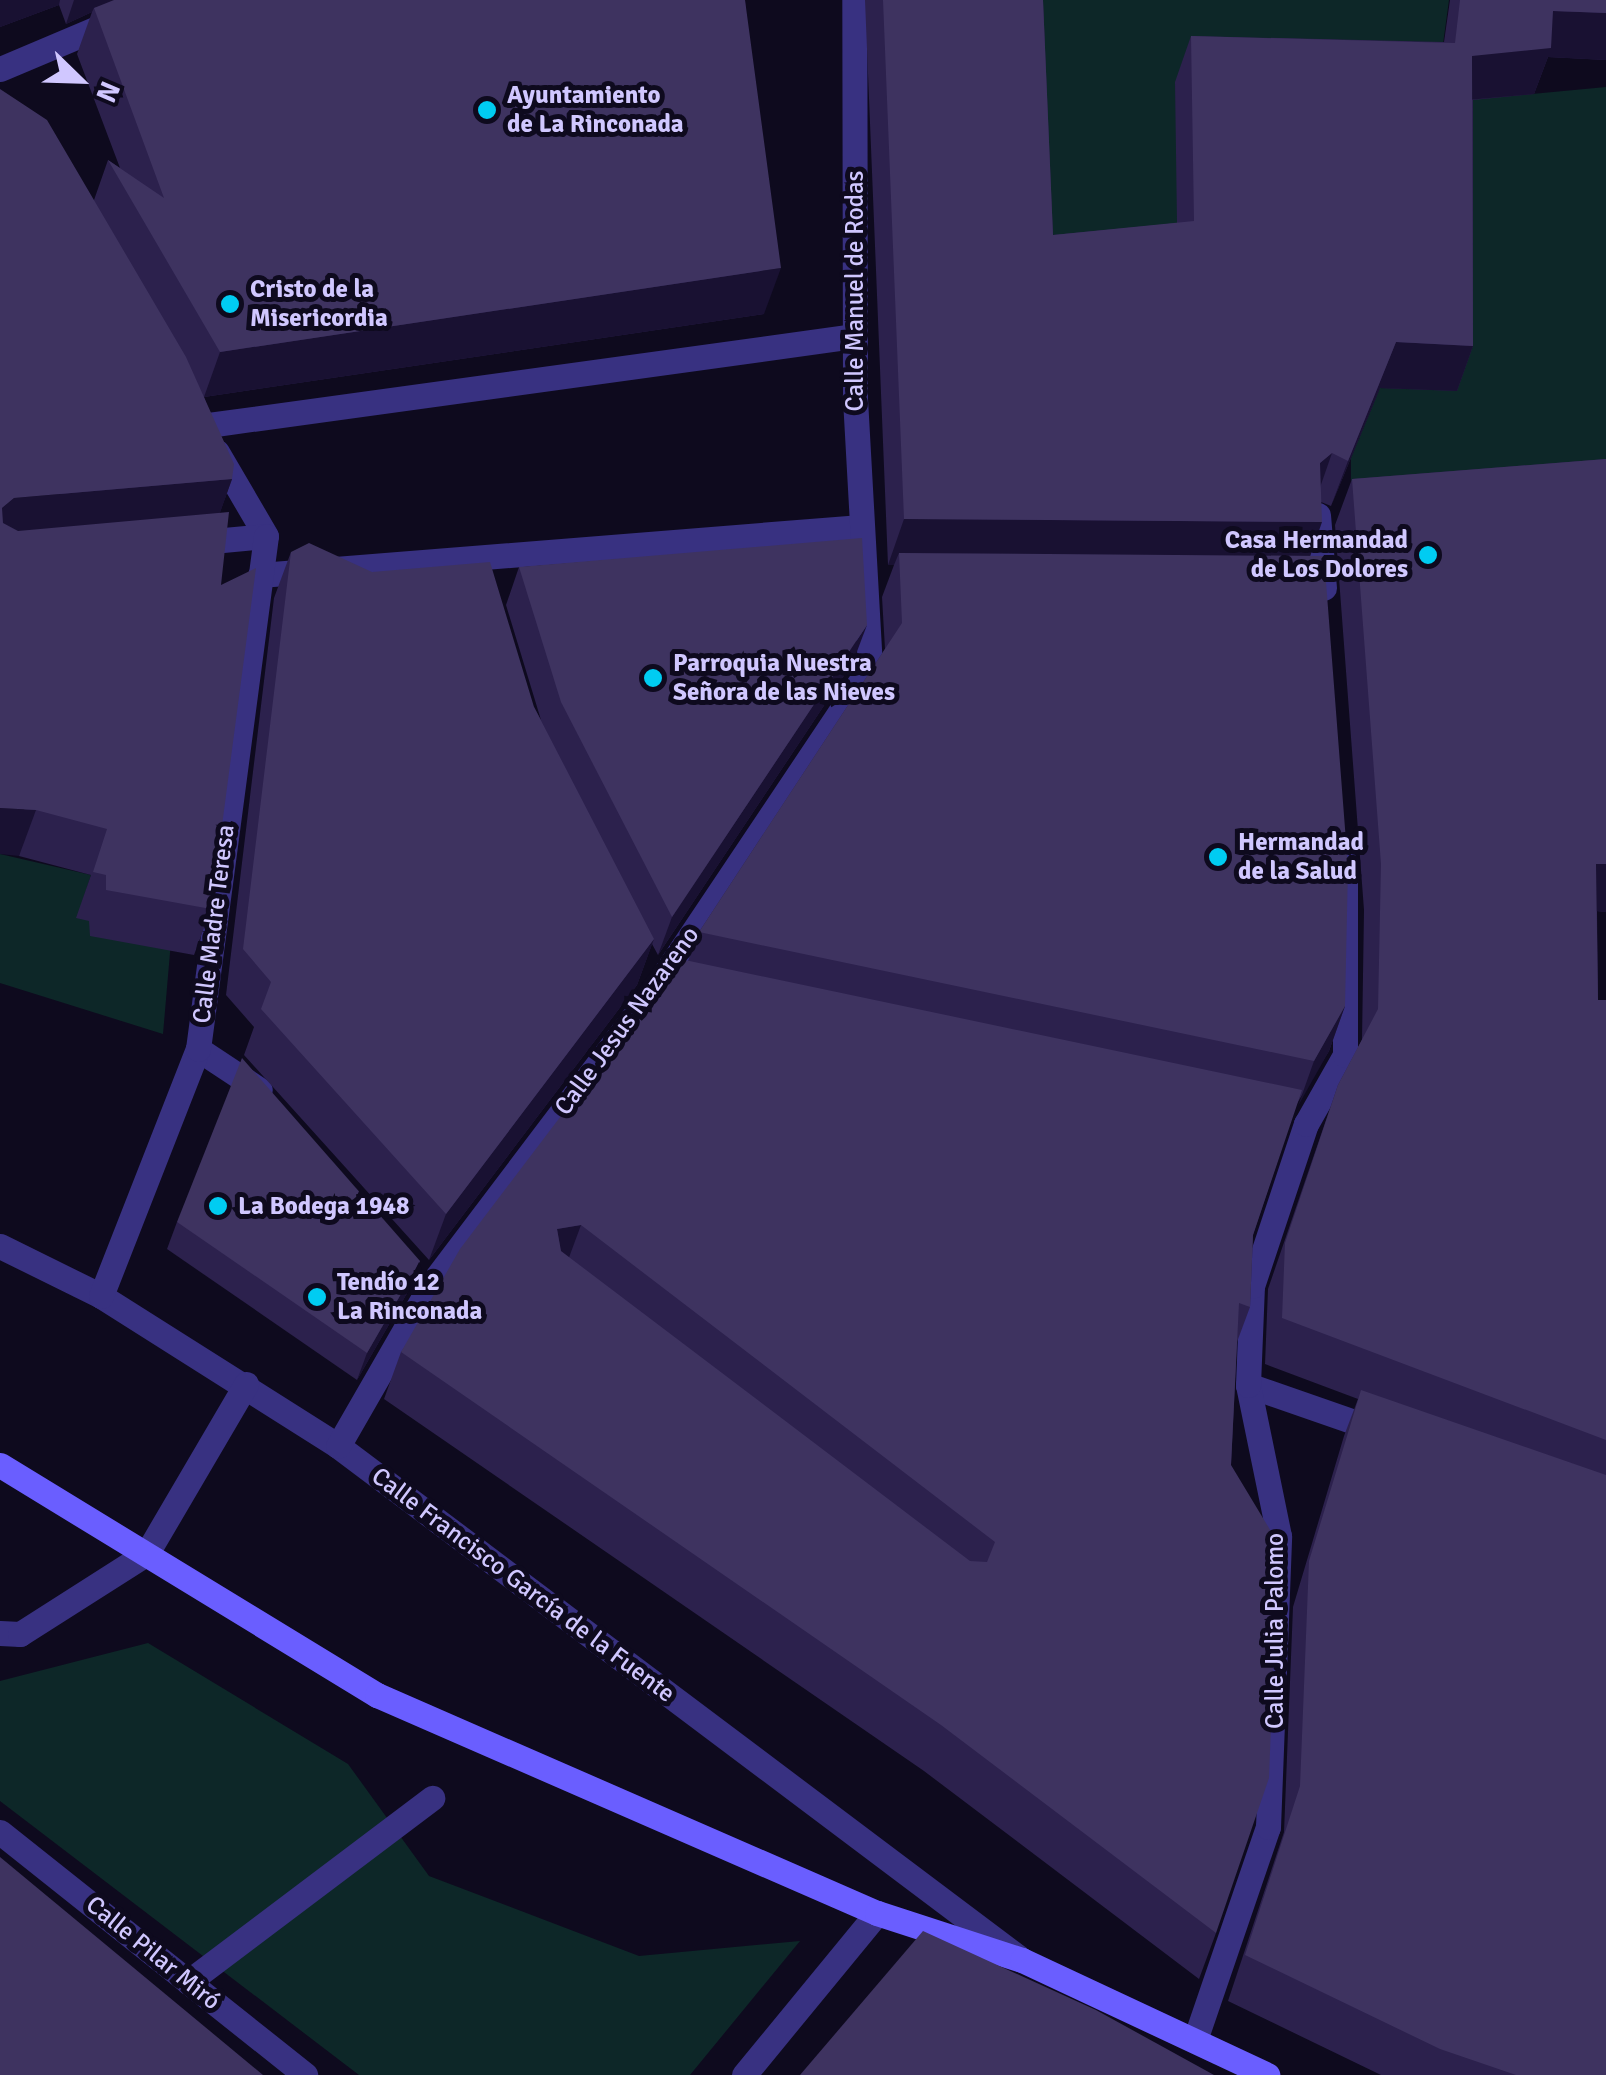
<!DOCTYPE html>
<html>
<head>
<meta charset="utf-8">
<style>
  body { margin:0 }
  #map { position:relative; width:1606px; height:2075px; overflow:hidden; background:#0e0a1e; font-family:Signika,sans-serif }
  div>[style] { position:absolute }
  [style*='--x'] { left:calc(var(--x)*1px); top:calc(var(--y)*1px); width:calc(var(--w)*1px); rotate:calc(var(--a)*1deg) }
  .green>* { inset:0; background:#0d2728 }
  .street>* { height:25px; margin:-12.5px; padding:0 12.5px; transform-origin:12.5px; border-radius:12.5px; background:#383181 }
  .secondary>* { height:25px; margin:-12.5px; padding:0 12.5px; transform-origin:12.5px; border-radius:12.5px; background:#6a5eff }
  .wall>* { inset:0; background:#2c214d }
  .shaded-wall>* { inset:0; background:#191132 }
  .building>* { inset:0; background:#3e3360 }
  .dots>* { width:28px; height:28px; translate:-50% -50%; box-sizing:border-box; border:5px solid #0e0a1e; border-radius:50% }
  span { translate:-50% -50%; white-space:nowrap; text-align:center; line-height:1.15; -webkit-text-stroke:10px #0e0a1e; paint-order:stroke }
  .poi-label { font-size:25px; color:#d0c7ff; font-weight:700 }
  .left { translate:0 -50%; text-align:left }
  .right { translate:-100% -50%; text-align:right }
  .street-label { font-size:25px; color:#d0c7ff }
  .north { position:absolute; left:30px; top:30px; width:100px; height:100px; -webkit-text-stroke:8px #0e0a1e; paint-order:stroke; rotate:113deg; font-size:28px; font-weight:700; line-height:40px; text-align:center; color:#d0c7ff }
  .north::after { content:''; display:block; margin:auto; width:35px; height:45px; background:#d0c7ff; clip-path:polygon(50% 0,100% 100%,50% 72%,0 100%) }
</style>
</head>
<body>
<div id="map">
  <div class="green">
    <i style="clip-path:polygon(1024px 0,1449px 0,1437px 88px,1179px 450px,1036px 274px)"></i>
    <i style="clip-path:polygon(1606px 87px,1606px 500px,1351px 523px,1351px 458px,1380px 388px,1457px 390px,1436px 103px)"></i>
    <i style="clip-path:polygon(0 854px,91px 875px,77px 918px,173px 918px,163px 1034px,0 983px)"></i>
    <i style="clip-path:polygon(148px 1643px,348px 1764px,429px 1876px,639px 1956px,800px 1941px,690px 2075px,359px 2075px,0 1801px,0 1681px)"></i>
  </div>
  <div class="street">
    <i style="--x:0;--y:69;--w:177;--a:-22.9"></i>
    <i style="--x:201;--y:426;--w:660;--a:-7.84"></i>
    <i style="--x:217;--y:452;--w:97;--a:59.7"></i>
    <i style="--x:1318;--y:515;--w:73;--a:85.3"></i>
    <i style="--x:191;--y:543;--w:75;--a:-5.3"></i>
    <i style="--x:260;--y:575;--w:603;--a:-4.57"></i>
    <i style="--x:198;--y:1049;--w:74;--a:33.5"></i>
    <i style="--x:0;--y:1246;--w:113;--a:26.3"></i>
    <i style="--x:101;--y:1296;--w:280;--a:32.3"></i>
    <i style="--x:338;--y:1446;--w:851;--a:36.92"></i>
    <i style="--x:101;--y:1296;--w:265;--a:-68.6"></i>
    <i style="--x:198;--y:1049;--w:517;--a:-82.45"></i>
    <i style="--x:1248;--y:1385;--w:140;--a:19.2"></i>
    <i style="--x:338;--y:1446;--w:185;--a:-60.1"></i>
    <i style="--x:430;--y:1286;--w:375;--a:-52.9"></i>
    <i style="--x:656;--y:987;--w:385;--a:-56.2"></i>
    <i style="--x:870;--y:667;--w:272;--a:-93.2"></i>
    <i style="--x:855;--y:395;--w:395;--a:-90.1"></i>
    <i style="--x:0;--y:1633;--w:20;--a:3"></i>
    <i style="--x:20;--y:1634;--w:151;--a:-32.5"></i>
    <i style="--x:147;--y:1553;--w:196;--a:-59.6"></i>
    <i style="--x:0;--y:1832;--w:390;--a:38.5"></i>
    <i style="--x:188;--y:1982;--w:306;--a:-37"></i>
    <i style="--x:1196;--y:2037;--w:222;--a:-71.1"></i>
    <i style="--x:1268;--y:1827;--w:291;--a:-87.8"></i>
    <i style="--x:1279;--y:1536;--w:154;--a:-101.6"></i>
    <i style="--x:1248;--y:1385;--w:99;--a:-87.7"></i>
    <i style="--x:1252;--y:1286;--w:171;--a:-71.6"></i>
    <i style="--x:1306;--y:1124;--w:79;--a:-60.5"></i>
    <i style="--x:1345;--y:1055;--w:193;--a:-90"></i>
    <i style="--x:744;--y:2075;--w:210;--a:-50.6"></i>
  </div>
  <div class="secondary">
    <i style="--x:0;--y:1465;--w:442;--a:31.4"></i>
    <i style="--x:377;--y:1695;--w:545;--a:23.56"></i>
    <i style="--x:877;--y:1913;--w:152;--a:18"></i>
    <i style="--x:1022;--y:1960;--w:271;--a:25.1"></i>
  </div>
  <div class="wall">
    <i style="clip-path:polygon(0 0,745px 0,764px 314px,204px 397px,232px 479px,220px 512px,221px 585px,211px 909px,194px 955px,90px 936px,89px 921px,76px 918px,91px 875px,19px 856px,94px 200px,108px 160px,120px 168px,77px 54px,92px 12px,66px 24px,59px 5px,0 27px)"></i>
    <i style="clip-path:polygon(865px 0,1043px 0,1053px 235px,1177px 223px,1175px 82px,1191px 36px,1444px 42px,1450px 0,1606px 0,1606px 60px,1548px 57px,1534px 94px,1473px 100px,1473px 346px,1457px 391px,1380px 388px,1331px 506px,1321px 502px,1310px 556px,1345px 1006px,1329px 1051px,1296px 1105px,1253px 1235px,1250px 1307px,1237px 1342px,1231px 1465px,1216px 1933px,1199px 1979px,924px 1771px,384px 1399px,401px 1352px,688px 961px,699px 932px,885px 649px,882px 597px,894px 565px,888px 565px)"></i>
    <i style="clip-path:polygon(1606px 459px,1606px 912px,1597px 911px,1598px 1000px,1606px 1000px,1606px 2075px,1381px 2075px,1228px 2001px,1284px 1832px,1293px 1607px,1344px 1436px,1358px 1399px,1265px 1364px,1268px 1289px,1338px 1085px,1362px 1040px,1364px 910px,1335px 525px,1352px 479px)"></i>
    <i style="clip-path:polygon(291px 552px,534px 707px,541px 720px,506px 605px,519px 567px,853px 662px,658px 955px,652px 944px,637px 985px,429px 1260px,244px 1055px,254px 1027px,226px 995px,274px 598px)"></i>
    <i style="clip-path:polygon(177px 1222px,420px 1261px,410px 1288px,357px 1380px,167px 1249px)"></i>
  </div>
  <div class="shaded-wall">
    <i style="clip-path:polygon(0 0,60px 0,59px 5px,0 27px)"></i>
    <i style="clip-path:polygon(74px 0,121px 0,94px 8px,92px 12px,66px 24px)"></i>
    <i style="clip-path:polygon(1553px 11px,1606px 13px,1606px 60px,1548px 57px,1534px 94px,1456px 101px,1472px 56px)"></i>
    <i style="clip-path:polygon(781px 268px,764px 314px,204px 397px,220px 352px)"></i>
    <i style="clip-path:polygon(1396px 342px,1473px 346px,1457px 391px,1380px 388px,1331px 506px,1348px 461px)"></i>
    <i style="clip-path:polygon(1332px 453px,1316px 499px,1320px 463px)"></i>
    <i style="clip-path:polygon(232px 479px,216px 524px,0 544px,2px 508px,14px 498px)"></i>
    <i style="clip-path:polygon(904px 519px,1322px 522px,1306px 568px,899px 553px,894px 565px,888px 565px)"></i>
    <i style="clip-path:polygon(867px 625px,853px 662px,658px 955px,672px 917px)"></i>
    <i style="clip-path:polygon(0 808px,36px 810px,19px 856px,0 854px)"></i>
    <i style="clip-path:polygon(1596px 864px,1606px 864px,1606px 912px,1580px 910px)"></i>
    <i style="clip-path:polygon(654px 939px,637px 985px,429px 1260px,446px 1214px)"></i>
    <i style="clip-path:polygon(1345px 1006px,1329px 1051px,1298px 1106px,1314px 1061px)"></i>
    <i style="clip-path:polygon(581px 1225px,564px 1271px,557px 1229px)"></i>
    <i style="clip-path:polygon(420px 1261px,410px 1288px,357px 1380px,367px 1353px)"></i>
  </div>
  <div class="building">
    <i style="clip-path:polygon(114px 0,745px 0,781px 268px,220px 352px,108px 160px,164px 198px,94px 8px)"></i>
    <i style="clip-path:polygon(883px 0,1043px 0,1053px 235px,1194px 221px,1191px 36px,1455px 43px,1460px 0,1606px 0,1606px 13px,1553px 11px,1551px 48px,1472px 56px,1473px 346px,1396px 342px,1348px 461px,1332px 453px,1320px 463px,1322px 522px,904px 519px)"></i>
    <i style="clip-path:polygon(0 89px,47px 120px,186px 357px,234px 464px,232px 479px,14px 498px,2px 508px,3px 523px,18px 531px,229px 512px,221px 585px,256px 568px,211px 909px,106px 890px,106px 875px,93px 872px,107px 829px,36px 810px,0 808px)"></i>
    <i style="clip-path:polygon(1606px 459px,1606px 864px,1596px 864px,1598px 1000px,1606px 1000px,1606px 1440px,1282px 1318px,1285px 1243px,1338px 1085px,1378px 1009px,1381px 864px,1352px 479px)"></i>
    <i style="clip-path:polygon(862px 538px,867px 625px,672px 917px,561px 702px,519px 567px)"></i>
    <i style="clip-path:polygon(309px 543px,372px 572px,490px 562px,534px 707px,654px 939px,446px 1214px,261px 1009px,271px 982px,243px 949px,291px 552px)"></i>
    <i style="clip-path:polygon(899px 553px,1324px 556px,1348px 867px,1345px 1006px,1314px 1061px,699px 932px,902px 623px)"></i>
    <i style="clip-path:polygon(evenodd,680px 959px,1302px 1090px,1253px 1235px,1250px 1307px,1239px 1303px,1231px 1465px,1278px 1543px,1269px 1778px,1216px 1933px,941px 1725px,401px 1352px,460px 1249px,680px 959px,581px 1225px,995px 1542px,987px 1562px,970px 1561px,561px 1251px,557px 1229px,581px 1225px)"></i>
    <i style="clip-path:polygon(242px 1058px,420px 1261px,367px 1353px,177px 1222px)"></i>
    <i style="clip-path:polygon(1361px 1390px,1606px 1475px,1606px 2075px,1516px 2075px,1440px 2049px,1245px 1955px,1300px 1786px,1309px 1561px)"></i>
    <i style="clip-path:polygon(0 1857px,263px 2075px,0 2075px)"></i>
    <i style="clip-path:polygon(923px 1931px,1096px 2010px,1214px 2075px,800px 2075px)"></i>
  </div>
  <div class="dots">
    <i style="left:487px;top:110px;background:#00ccf2"></i>
    <i style="left:230px;top:304px;background:#00ccf2"></i>
    <i style="left:1428px;top:555px;background:#00ccf2"></i>
    <i style="left:653px;top:678px;background:#00ccf2"></i>
    <i style="left:1218px;top:857px;background:#00ccf2"></i>
    <i style="left:218px;top:1206px;background:#00ccf2"></i>
    <i style="left:317px;top:1297px;background:#00ccf2"></i>
  </div>
  <div class="poi-label">
    <span class="left" style="left:507px;top:110px">Ayuntamiento<br>de La Rinconada</span>
    <span class="left" style="left:250px;top:304px">Cristo de la<br>Misericordia</span>
    <span class="right" style="left:1408px;top:555px">Casa Hermandad<br>de Los Dolores</span>
    <span class="left" style="left:673px;top:678px">Parroquia Nuestra<br>Señora de las Nieves</span>
    <span class="left" style="left:1238px;top:857px">Hermandad<br>de la Salud</span>
    <span class="left" style="left:238px;top:1206px">La Bodega 1948</span>
    <span class="left" style="left:337px;top:1297px">Tendío 12<br>La Rinconada</span>
  </div>
  <div class="street-label">
    <span style="left:855px;top:291px;rotate:-90deg">Calle Manuel de Rodas</span>
    <span style="left:214px;top:924px;rotate:-83deg">Calle Madre Teresa</span>
    <span style="left:627px;top:1021px;rotate:-54deg">Calle Jesus Nazareno</span>
    <span style="left:523px;top:1585px;rotate:37deg">Calle Francisco García de la Fuente</span>
    <span style="left:1275px;top:1631px;rotate:-90deg">Calle Julia Palomo</span>
    <span style="left:153px;top:1953px;rotate:39deg">Calle Pilar Miró</span>
  </div>
  <div class="north">N</div>
</div>
</body>
</html>
